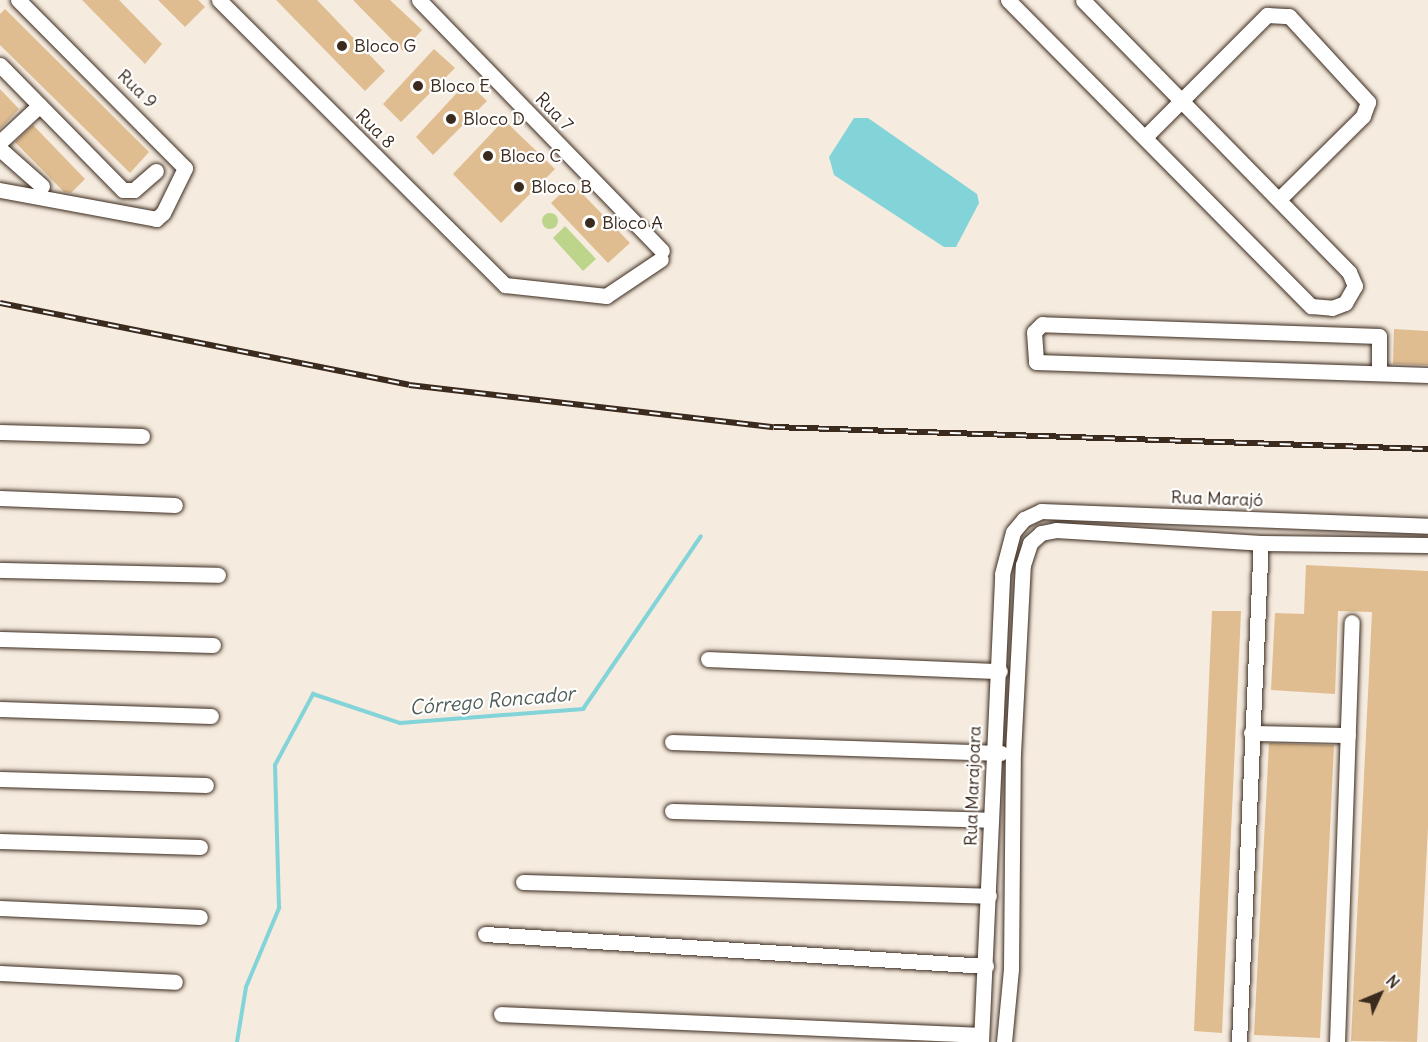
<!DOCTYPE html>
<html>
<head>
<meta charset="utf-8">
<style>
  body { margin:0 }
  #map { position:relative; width:1428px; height:1042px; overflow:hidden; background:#f5ebde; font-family:Delius,sans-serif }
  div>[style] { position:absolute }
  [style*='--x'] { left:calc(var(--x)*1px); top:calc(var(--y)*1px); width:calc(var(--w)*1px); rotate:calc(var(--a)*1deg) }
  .green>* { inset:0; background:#bdd58b }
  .round { border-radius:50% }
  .water>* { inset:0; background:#82d4d9 }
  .stream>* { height:4px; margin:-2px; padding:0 2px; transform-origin:2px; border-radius:2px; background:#82d4d9 }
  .building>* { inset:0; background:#dfbd91 }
  .roads { filter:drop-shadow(0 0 2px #3b2a1e) drop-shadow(0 0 2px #3b2a1e) }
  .minor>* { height:15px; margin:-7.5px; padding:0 7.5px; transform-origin:7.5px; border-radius:7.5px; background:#fff }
  .rail>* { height:6px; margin-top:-3px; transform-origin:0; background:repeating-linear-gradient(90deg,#fff 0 11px,#3b2a1e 0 22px); box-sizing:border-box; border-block:2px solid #3b2a1e }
  .dots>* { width:16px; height:16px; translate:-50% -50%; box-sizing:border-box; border:3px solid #fff; border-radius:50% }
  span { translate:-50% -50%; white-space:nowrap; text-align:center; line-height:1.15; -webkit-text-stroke:4.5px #fff; paint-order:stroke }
  .poi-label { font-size:18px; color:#3b2a1e }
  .left { translate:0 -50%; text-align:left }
  .street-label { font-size:18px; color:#3b2a1e }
  .water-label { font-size:20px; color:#505d56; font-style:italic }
  .north { position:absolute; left:1350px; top:964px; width:60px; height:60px; -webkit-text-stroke:4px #fff; paint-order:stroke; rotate:46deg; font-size:16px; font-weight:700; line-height:24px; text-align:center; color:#3b2a1e }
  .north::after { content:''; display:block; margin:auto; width:21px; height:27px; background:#3b2a1e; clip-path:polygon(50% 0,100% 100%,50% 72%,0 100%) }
</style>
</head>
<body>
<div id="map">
  <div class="green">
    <i class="round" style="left:542px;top:213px;width:16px;height:16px"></i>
    <i style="clip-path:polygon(565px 226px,596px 259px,583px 271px,553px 238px)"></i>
  </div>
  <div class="water">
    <i style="clip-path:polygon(854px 118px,868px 118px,977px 194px,979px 203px,956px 247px,944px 247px,834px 175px,829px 157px)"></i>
  </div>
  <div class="stream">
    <i style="--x:237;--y:1042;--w:56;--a:-80.7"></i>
    <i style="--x:246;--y:987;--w:86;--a:-67.3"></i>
    <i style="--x:279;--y:908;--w:143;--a:-91.6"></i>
    <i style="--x:275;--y:765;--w:81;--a:-61.8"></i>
    <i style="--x:313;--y:694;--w:92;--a:18.4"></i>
    <i style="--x:400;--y:723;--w:184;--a:-4.4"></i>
    <i style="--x:583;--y:709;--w:209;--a:-55.7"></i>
  </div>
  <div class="building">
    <i style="clip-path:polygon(82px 0,119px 0,162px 44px,145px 64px)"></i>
    <i style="clip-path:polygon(158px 0,198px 0,205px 7px,185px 27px)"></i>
    <i style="clip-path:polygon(276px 0,317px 0,385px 71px,365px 91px)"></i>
    <i style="clip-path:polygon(353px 0,390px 0,422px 30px,403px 51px)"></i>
    <i style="clip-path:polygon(5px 9px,149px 152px,130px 173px,0 45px,0 14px)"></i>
    <i style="clip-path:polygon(434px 49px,455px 68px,401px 122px,383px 104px)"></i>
    <i style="clip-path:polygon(467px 82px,487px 101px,433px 155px,416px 137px)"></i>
    <i style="clip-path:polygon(0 89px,19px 109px,0 129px)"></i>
    <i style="clip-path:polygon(504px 120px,555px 169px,501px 223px,453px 174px)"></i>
    <i style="clip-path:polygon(33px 125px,85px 179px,71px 193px,64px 192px,15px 142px)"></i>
    <i style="clip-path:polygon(572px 183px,630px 243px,608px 263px,551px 203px)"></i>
    <i style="clip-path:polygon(1394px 329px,1428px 331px,1428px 365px,1393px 364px)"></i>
    <i style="clip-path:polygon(1306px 565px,1428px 571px,1428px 827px,1417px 1042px,1351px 1041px,1372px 612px,1338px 611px,1335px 694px,1271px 690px,1275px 613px,1304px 614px)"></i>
    <i style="clip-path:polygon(1212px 611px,1241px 611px,1222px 1033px,1194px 1031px)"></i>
    <i style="clip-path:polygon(1269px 743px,1334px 745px,1320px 1038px,1254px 1035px)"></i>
  </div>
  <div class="roads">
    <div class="minor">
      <i style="--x:219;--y:0;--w:404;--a:44.9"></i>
      <i style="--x:505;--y:285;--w:102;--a:6.2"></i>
      <i style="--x:606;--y:296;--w:66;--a:-33.9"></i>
      <i style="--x:419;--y:0;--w:349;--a:45.9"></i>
      <i style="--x:1008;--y:0;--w:431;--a:45.3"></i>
      <i style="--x:1311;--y:306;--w:21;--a:5"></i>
      <i style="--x:1332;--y:308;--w:14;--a:-21"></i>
      <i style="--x:1345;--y:303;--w:20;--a:-60"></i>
      <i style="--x:1355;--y:286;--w:15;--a:-113"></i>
      <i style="--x:1349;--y:272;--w:380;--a:-134.4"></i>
      <i style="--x:0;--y:65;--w:175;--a:45.5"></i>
      <i style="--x:123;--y:190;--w:11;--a:0"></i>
      <i style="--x:134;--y:190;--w:29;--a:-41"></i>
      <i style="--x:1145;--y:137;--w:173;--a:-45"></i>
      <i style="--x:1267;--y:15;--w:22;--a:3"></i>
      <i style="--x:1289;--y:16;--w:117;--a:47.4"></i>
      <i style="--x:1368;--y:102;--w:15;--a:110"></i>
      <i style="--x:1363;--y:116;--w:117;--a:135.3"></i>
      <i style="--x:0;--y:142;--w:54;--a:-42.8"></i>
      <i style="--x:0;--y:149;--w:56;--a:41.4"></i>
      <i style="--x:0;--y:190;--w:159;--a:10.5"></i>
      <i style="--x:156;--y:219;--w:9;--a:-41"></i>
      <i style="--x:163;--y:213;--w:50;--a:-63.9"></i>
      <i style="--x:185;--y:168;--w:237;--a:-134.8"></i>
      <i style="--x:1379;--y:373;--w:37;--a:-90"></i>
      <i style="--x:1379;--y:336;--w:337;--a:-178"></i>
      <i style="--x:1042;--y:324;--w:11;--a:135"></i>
      <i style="--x:1034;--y:332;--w:30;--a:86"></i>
      <i style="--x:1036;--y:362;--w:392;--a:1.9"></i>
      <i style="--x:0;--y:432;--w:142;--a:1.6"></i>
      <i style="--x:0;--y:498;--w:175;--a:2.3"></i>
      <i style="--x:0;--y:570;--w:218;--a:1.3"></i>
      <i style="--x:0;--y:639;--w:213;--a:1.6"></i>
      <i style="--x:708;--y:659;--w:292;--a:2.4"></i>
      <i style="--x:0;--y:709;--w:211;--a:1.9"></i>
      <i style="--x:1251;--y:733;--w:97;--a:1.2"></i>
      <i style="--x:672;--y:742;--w:329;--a:1.9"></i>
      <i style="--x:0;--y:779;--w:206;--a:1.7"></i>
      <i style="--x:672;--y:811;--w:319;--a:1.6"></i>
      <i style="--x:0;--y:841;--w:200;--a:1.7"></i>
      <i style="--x:523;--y:882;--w:466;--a:1.7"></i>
      <i style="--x:0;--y:908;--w:200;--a:2.6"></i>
      <i style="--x:485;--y:934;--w:502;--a:3.65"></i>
      <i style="--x:0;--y:973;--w:175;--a:2.9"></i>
      <i style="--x:501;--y:1014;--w:480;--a:2.5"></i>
      <i style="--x:981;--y:1042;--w:468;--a:-87.4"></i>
      <i style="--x:1002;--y:574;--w:43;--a:-75.3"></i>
      <i style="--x:1013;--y:532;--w:17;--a:-50"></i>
      <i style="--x:1024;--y:519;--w:19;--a:-25"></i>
      <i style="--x:1041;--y:511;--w:387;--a:2.2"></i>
      <i style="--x:1004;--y:1042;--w:73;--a:-84.5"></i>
      <i style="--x:1011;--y:969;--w:216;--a:-89.5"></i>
      <i style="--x:1013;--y:753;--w:188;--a:-87"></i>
      <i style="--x:1023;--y:565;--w:23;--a:-72"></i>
      <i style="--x:1030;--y:543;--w:15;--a:-42"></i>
      <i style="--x:1041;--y:533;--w:15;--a:-11"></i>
      <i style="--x:1056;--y:530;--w:205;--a:3.6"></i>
      <i style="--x:1261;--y:543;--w:167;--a:0.7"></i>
      <i style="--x:1239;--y:1042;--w:499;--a:-87.5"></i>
      <i style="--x:1337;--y:1042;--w:420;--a:-88"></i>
    </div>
  </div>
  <div class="rail">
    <i style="--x:0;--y:303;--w:417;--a:11.3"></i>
    <i style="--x:409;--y:385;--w:367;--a:6.6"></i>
    <i style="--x:774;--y:427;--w:654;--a:1.93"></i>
  </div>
  <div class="dots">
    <i style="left:342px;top:46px;background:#3b2a1e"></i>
    <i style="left:418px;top:86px;background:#3b2a1e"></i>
    <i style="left:451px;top:119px;background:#3b2a1e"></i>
    <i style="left:488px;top:156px;background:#3b2a1e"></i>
    <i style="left:519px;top:187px;background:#3b2a1e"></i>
    <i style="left:590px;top:223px;background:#3b2a1e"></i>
  </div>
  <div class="poi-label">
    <span class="left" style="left:354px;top:46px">Bloco G</span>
    <span class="left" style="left:430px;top:86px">Bloco E</span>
    <span class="left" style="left:463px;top:119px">Bloco D</span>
    <span class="left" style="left:500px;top:156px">Bloco C</span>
    <span class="left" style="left:531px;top:187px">Bloco B</span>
    <span class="left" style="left:602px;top:223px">Bloco A</span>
  </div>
  <div class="street-label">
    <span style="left:137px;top:89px;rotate:44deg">Rua 9</span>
    <span style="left:554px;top:112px;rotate:46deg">Rua 7</span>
    <span style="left:375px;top:129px;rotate:45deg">Rua 8</span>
    <span style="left:1217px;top:499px;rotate:2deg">Rua Marajó</span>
    <span style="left:973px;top:786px;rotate:-88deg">Rua Marajoara</span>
  </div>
  <div class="water-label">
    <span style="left:492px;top:700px;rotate:-5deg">Córrego Roncador</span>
  </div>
  <div class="north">N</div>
</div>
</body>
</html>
